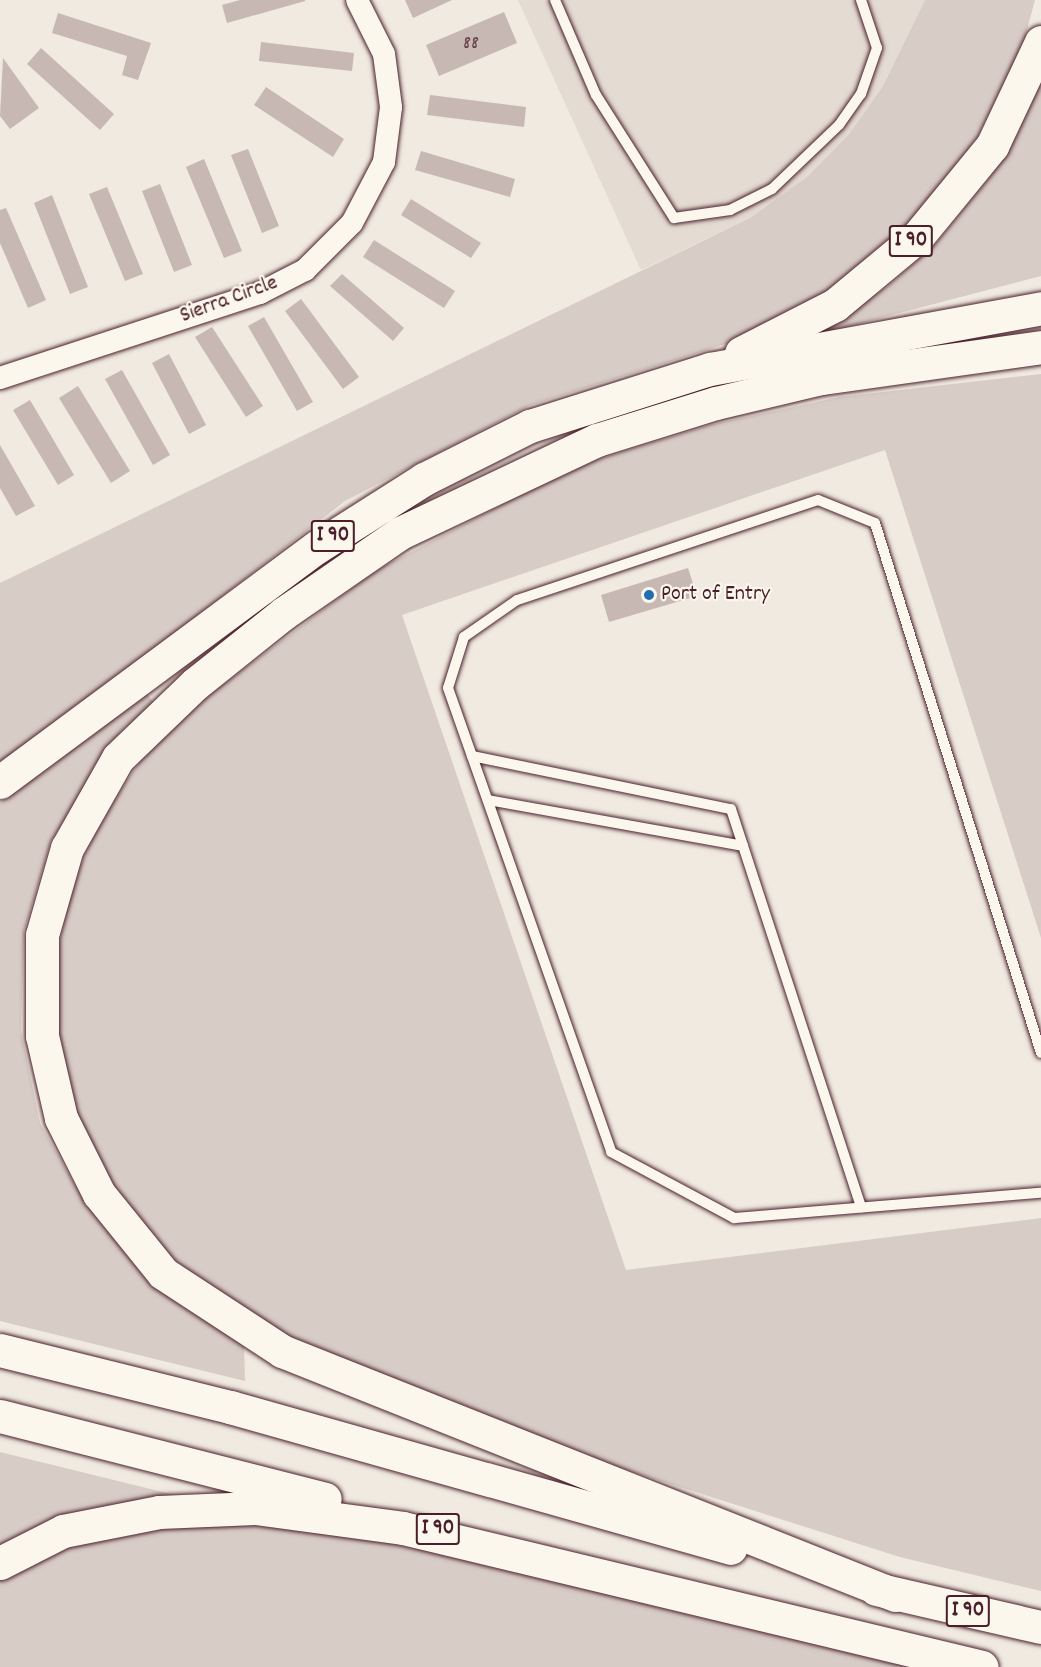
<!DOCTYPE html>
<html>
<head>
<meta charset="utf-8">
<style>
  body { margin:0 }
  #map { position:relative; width:1041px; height:1667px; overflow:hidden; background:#f0eae0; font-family:Dekko,sans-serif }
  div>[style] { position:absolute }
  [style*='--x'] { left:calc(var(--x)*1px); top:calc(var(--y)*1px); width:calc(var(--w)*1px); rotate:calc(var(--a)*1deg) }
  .built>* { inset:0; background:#e4dbd2 }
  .green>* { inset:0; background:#d8ccc6 }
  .building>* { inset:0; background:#c8b8b3 }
  .roads { filter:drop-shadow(0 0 2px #4a1f2b) drop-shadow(0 0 2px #4a1f2b) }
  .lane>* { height:10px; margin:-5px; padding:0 5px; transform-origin:5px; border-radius:5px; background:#fbf7ec }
  .street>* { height:22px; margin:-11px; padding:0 11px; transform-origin:11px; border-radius:11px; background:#fbf7ec }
  .highway>* { height:33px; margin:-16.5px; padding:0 16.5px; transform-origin:16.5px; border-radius:16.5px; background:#fbf7ec }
  .dots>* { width:16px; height:16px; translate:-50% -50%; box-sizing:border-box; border:3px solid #fbf7ec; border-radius:50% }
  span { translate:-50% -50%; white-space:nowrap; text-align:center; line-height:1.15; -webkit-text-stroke:4.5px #fbf7ec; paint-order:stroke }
  .number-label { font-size:20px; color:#6a454d }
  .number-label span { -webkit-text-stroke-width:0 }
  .shield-label span { padding:2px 4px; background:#fbf7ec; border:2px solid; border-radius:4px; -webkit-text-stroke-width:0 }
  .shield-label { font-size:21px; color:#4a1f2b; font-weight:700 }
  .street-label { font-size:22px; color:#4a1f2b }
  .poi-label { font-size:22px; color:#4a1f2b }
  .left { translate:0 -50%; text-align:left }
</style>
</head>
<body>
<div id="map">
  <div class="built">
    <i style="clip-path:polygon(518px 0,925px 0,883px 86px,849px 134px,808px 176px,750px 218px,641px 270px)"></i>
  </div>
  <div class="green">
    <i style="clip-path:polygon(925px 0,1035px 0,1024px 41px,978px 136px,909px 227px,826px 296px,748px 337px,528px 406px,345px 501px,0 768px,0 583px,750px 218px,808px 176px,849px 134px,883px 86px)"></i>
    <i style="clip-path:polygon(1041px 83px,1041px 276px,812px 336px,887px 287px,935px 245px,988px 179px)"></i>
    <i style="clip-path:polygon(1041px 374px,1041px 938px,885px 450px,402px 615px,626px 1270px,1041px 1218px,1041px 1591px,900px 1557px,557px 1448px,284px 1347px,220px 1305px,131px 1222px,79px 1126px,63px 1071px,55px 1015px,59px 945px,73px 883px,98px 824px,141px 760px,197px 704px,375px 571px,576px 466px,710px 425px,839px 397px)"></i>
    <i style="clip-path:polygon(145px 691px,154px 703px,120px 732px,51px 841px,24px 931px,21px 1031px,40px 1123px,86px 1205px,157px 1286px,244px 1345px,245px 1381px,0 1321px,0 803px)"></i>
    <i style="clip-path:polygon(0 1452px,187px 1498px,0 1552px)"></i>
    <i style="clip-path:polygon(252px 1519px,333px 1531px,607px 1590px,929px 1667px,0 1667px,0 1578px,102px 1534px)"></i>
  </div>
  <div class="building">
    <i style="clip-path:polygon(240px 0,305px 0,305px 1px,227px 23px,222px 5px)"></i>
    <i style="clip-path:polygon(405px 0,452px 0,413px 18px)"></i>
    <i style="clip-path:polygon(504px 12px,517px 43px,439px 76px,426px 45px)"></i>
    <i style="clip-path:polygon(58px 13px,151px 43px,138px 80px,122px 75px,127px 56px,52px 33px)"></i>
    <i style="clip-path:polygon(261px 42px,354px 53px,352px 71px,259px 61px)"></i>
    <i style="clip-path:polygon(41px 48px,114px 114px,100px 130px,27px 64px)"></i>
    <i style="clip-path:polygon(3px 58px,39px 108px,10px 129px,0 116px)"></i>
    <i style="clip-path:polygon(266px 87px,344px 139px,333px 157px,254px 105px)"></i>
    <i style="clip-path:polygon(430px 95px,526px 107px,524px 127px,427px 115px)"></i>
    <i style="clip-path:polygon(248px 149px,279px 226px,262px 233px,231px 155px)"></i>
    <i style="clip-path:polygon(421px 151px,515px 179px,510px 197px,415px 170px)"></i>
    <i style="clip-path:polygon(204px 159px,242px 251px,224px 258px,186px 167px)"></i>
    <i style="clip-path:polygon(160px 184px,192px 265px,174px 272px,142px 191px)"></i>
    <i style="clip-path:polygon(107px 187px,143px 274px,125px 281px,89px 194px)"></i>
    <i style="clip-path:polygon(52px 195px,88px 287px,70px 294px,34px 203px)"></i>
    <i style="clip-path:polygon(411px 199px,481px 243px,471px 258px,401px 215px)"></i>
    <i style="clip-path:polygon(6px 208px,46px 300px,28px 308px,0 243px,0 210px)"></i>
    <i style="clip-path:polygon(374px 240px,455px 291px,444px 308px,363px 257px)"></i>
    <i style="clip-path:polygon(342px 274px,404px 328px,393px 341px,330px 286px)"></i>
    <i style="clip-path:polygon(301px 299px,359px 377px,343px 389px,285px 311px)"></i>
    <i style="clip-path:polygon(264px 317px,313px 402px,297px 411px,248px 326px)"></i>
    <i style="clip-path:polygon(212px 327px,263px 406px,246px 417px,195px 337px)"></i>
    <i style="clip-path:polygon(169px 354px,206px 425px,189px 434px,152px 363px)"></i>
    <i style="clip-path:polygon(122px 370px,170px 455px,153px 465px,105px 379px)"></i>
    <i style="clip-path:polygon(78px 386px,130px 471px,111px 483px,59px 398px)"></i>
    <i style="clip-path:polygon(30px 400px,74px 475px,58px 485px,13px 410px)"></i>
    <i style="clip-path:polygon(0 445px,35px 506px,16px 516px,0 488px)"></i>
    <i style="clip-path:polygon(688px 568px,697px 596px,609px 622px,601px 595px)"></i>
  </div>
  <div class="roads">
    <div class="lane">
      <i style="--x:555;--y:0;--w:103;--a:66.7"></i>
      <i style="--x:596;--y:95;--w:146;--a:57.6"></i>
      <i style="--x:674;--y:218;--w:57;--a:-8.1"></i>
      <i style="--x:730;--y:210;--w:47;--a:-26.6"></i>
      <i style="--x:772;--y:189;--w:93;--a:-43.7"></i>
      <i style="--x:839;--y:125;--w:38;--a:-55"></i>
      <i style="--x:861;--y:94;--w:49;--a:-70.8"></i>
      <i style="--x:877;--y:48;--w:51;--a:-108.4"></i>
      <i style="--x:472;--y:756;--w:264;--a:11.6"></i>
      <i style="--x:731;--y:809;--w:419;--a:71.9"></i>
      <i style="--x:488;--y:800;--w:259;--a:10.2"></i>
      <i style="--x:1041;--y:1053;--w:555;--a:-107.39"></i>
      <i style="--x:875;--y:523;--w:61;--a:-158"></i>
      <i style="--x:818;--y:500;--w:317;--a:161.6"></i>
      <i style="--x:517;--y:600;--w:65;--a:145.1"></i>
      <i style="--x:464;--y:637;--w:53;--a:107.4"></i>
      <i style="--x:448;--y:688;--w:492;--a:70.6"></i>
      <i style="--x:611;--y:1152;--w:140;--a:28.2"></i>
      <i style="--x:734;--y:1218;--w:308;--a:-4.7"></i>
    </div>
    <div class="street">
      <i style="--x:0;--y:378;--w:274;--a:-18.1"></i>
      <i style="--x:260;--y:293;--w:51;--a:-27.1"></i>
      <i style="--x:305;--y:270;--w:66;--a:-45"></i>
      <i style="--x:352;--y:223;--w:69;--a:-62.3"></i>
      <i style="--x:384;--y:162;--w:55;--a:-82.7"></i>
      <i style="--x:391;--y:107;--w:53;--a:-97.5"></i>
      <i style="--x:384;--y:54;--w:60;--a:-116.6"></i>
    </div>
    <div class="highway">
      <i style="--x:741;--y:353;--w:106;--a:-27.1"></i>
      <i style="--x:835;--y:305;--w:108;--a:-39.7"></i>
      <i style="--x:918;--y:236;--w:117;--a:-50.6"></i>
      <i style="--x:992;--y:146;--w:115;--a:-64.8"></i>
      <i style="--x:0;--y:782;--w:395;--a:-36.6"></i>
      <i style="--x:317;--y:547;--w:127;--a:-32.4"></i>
      <i style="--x:424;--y:479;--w:119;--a:-26.6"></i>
      <i style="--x:530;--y:426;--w:189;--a:-17.6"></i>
      <i style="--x:710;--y:369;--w:337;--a:-10.4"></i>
      <i style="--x:0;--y:1350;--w:237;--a:13.9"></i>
      <i style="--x:230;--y:1407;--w:520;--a:15.72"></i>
      <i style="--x:0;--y:1416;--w:335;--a:14.3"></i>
      <i style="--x:0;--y:1563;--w:71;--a:-26.9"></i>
      <i style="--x:63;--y:1531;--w:98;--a:-11.2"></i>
      <i style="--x:159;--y:1512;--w:96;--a:-2.4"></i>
      <i style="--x:255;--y:1508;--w:149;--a:7.7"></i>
      <i style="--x:403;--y:1528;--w:595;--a:13.5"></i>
      <i style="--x:876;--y:1589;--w:169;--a:13"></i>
      <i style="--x:895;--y:1595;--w:660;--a:-158.3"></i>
      <i style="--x:282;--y:1351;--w:142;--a:-146.8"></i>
      <i style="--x:163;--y:1273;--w:102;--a:-129"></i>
      <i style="--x:99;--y:1194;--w:85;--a:-116.6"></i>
      <i style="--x:61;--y:1118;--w:84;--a:-103"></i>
      <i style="--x:42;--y:1036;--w:101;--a:-90"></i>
      <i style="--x:42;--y:935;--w:91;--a:-74"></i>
      <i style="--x:67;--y:848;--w:103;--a:-60.5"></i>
      <i style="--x:118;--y:758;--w:107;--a:-43.9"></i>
      <i style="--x:195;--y:684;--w:114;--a:-38.6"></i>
      <i style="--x:284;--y:613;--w:141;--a:-34.6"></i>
      <i style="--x:400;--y:533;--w:218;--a:-25.3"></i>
      <i style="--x:597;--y:440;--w:125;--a:-17.3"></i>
      <i style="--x:716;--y:403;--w:108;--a:-13.4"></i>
      <i style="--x:821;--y:378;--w:222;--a:-8"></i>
    </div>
  </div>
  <div class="dots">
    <i style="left:649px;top:595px;background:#1f6fb2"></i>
  </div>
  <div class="number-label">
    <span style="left:471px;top:44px">88</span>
  </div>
  <div class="shield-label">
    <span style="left:911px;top:241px">I 90</span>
    <span style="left:333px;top:536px">I 90</span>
    <span style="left:438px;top:1529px">I 90</span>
    <span style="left:968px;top:1611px">I 90</span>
  </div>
  <div class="street-label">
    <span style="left:229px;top:300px;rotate:-20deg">Sierra Circle</span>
  </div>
  <div class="poi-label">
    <span class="left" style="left:661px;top:595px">Port of Entry</span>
  </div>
</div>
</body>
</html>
